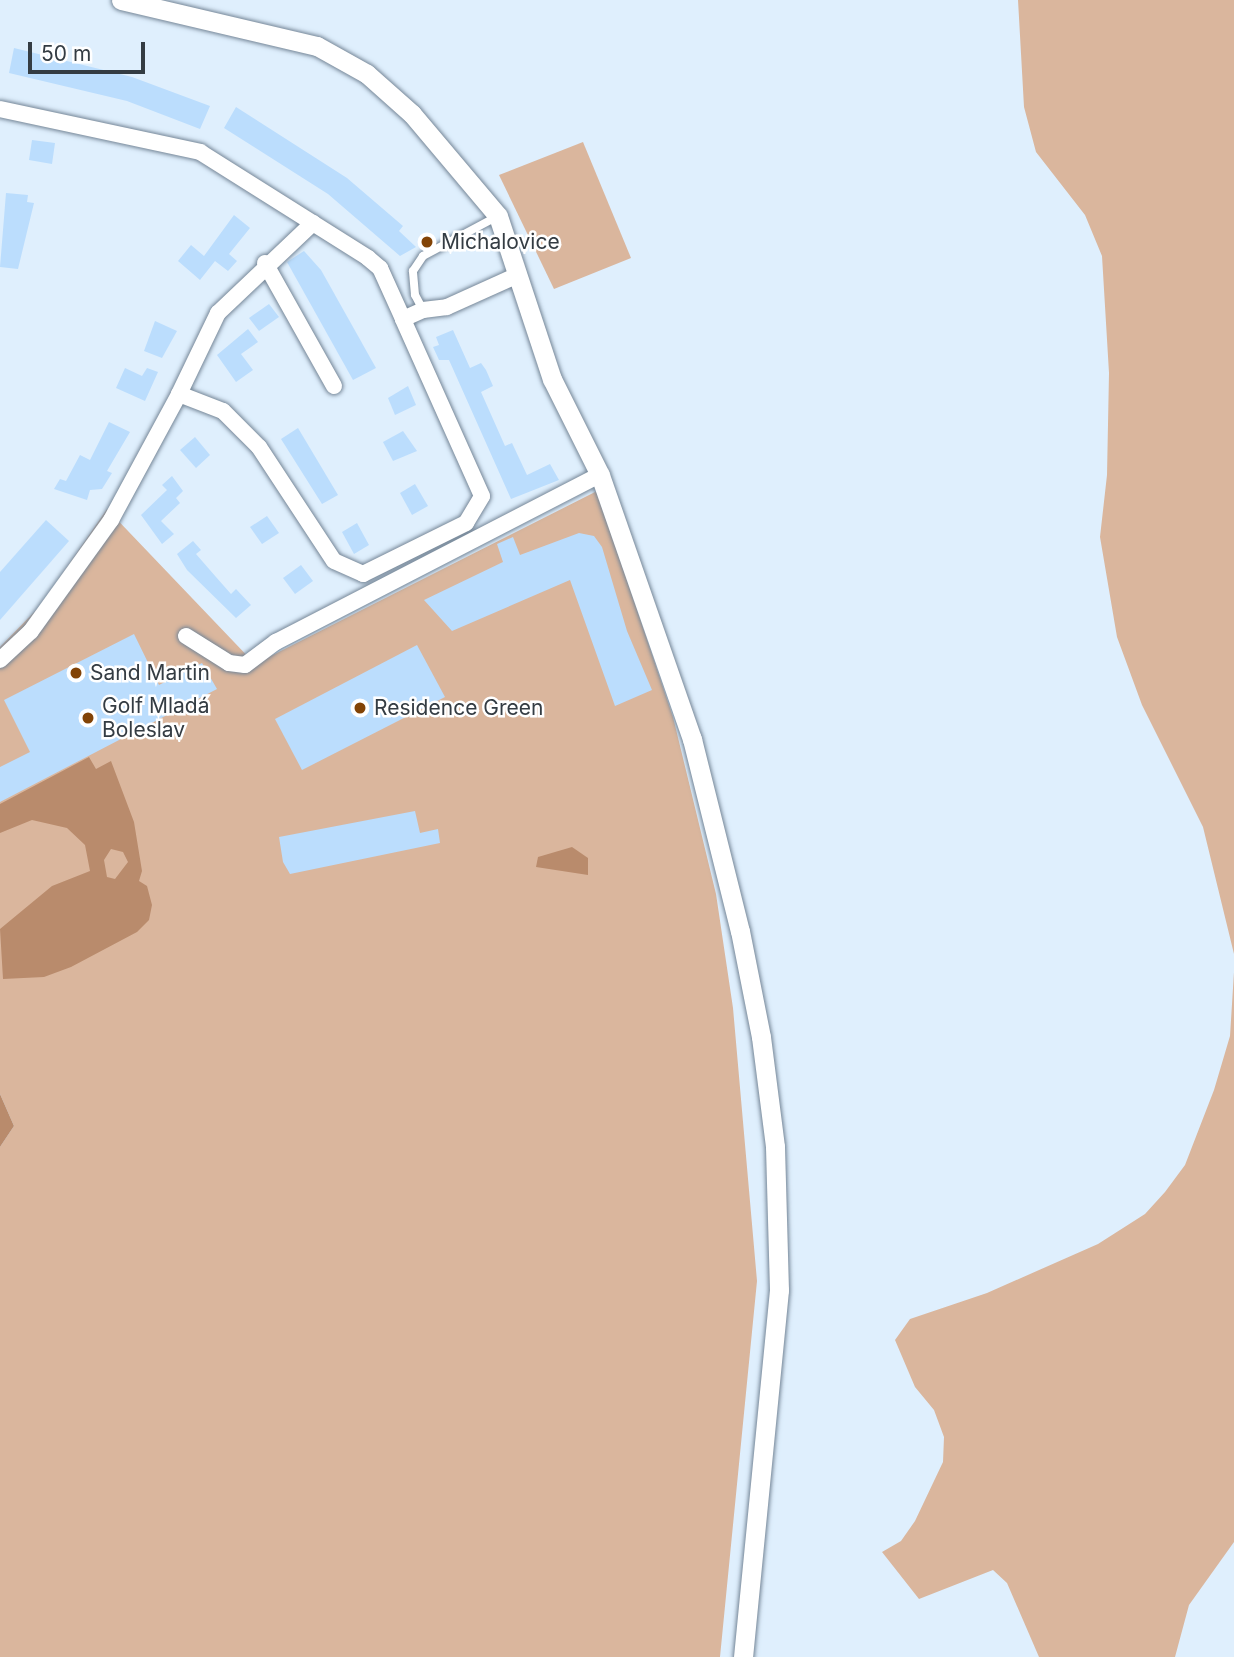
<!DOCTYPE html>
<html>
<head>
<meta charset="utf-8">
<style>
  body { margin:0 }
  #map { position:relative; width:1234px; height:1657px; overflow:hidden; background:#dfeffd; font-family:Inter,sans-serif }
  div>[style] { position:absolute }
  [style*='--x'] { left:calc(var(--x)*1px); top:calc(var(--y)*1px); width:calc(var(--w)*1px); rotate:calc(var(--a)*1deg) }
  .green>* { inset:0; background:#dab69d }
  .water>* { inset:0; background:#b98b6c }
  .building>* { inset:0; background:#bbddfd }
  .roads { filter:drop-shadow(0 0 2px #758697) drop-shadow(0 0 2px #758697) }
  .service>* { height:8px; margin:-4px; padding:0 4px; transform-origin:4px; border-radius:4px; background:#fff }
  .minor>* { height:16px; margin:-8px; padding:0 8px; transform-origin:8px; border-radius:8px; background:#fff }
  .tertiary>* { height:19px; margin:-9.5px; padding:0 9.5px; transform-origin:9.5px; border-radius:9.5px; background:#fff }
  .dots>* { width:19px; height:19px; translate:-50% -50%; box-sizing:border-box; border:4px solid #fff; border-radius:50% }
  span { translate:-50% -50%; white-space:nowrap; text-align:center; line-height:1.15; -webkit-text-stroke:5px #fff; paint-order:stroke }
  .poi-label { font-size:21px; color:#343c43 }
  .left { translate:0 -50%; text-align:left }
  .scale { position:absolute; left:28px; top:42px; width:117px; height:32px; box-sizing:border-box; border:4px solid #343c43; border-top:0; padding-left:9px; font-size:21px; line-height:24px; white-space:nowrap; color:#343c43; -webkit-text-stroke:5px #fff; paint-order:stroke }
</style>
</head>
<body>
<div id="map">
  <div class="green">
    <i style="clip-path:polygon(1018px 0,1234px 0,1234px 954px,1203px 827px,1142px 705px,1117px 637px,1100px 537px,1107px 475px,1109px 373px,1102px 256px,1085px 215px,1036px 152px,1024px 107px)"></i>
    <i style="clip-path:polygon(583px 142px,631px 258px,554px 289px,499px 175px)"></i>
    <i style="clip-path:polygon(597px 491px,673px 717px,716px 894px,733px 1008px,757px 1281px,720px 1657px,0 1657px,0 1147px,14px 1126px,0 1094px,0 647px,41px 605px,107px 509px,255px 664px)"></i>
    <i style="clip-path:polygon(1234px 972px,1234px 1542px,1189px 1605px,1175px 1657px,1039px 1657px,1007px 1583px,993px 1570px,919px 1599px,882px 1552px,901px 1541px,915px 1521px,943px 1462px,944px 1437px,934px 1410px,915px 1387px,895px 1340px,910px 1319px,987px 1293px,1098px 1244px,1145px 1214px,1165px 1192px,1185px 1165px,1214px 1090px,1230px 1036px)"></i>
  </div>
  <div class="water">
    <i style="clip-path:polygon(evenodd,89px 757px,96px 769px,111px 761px,134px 822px,142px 871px,139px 881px,147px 886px,152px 905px,149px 920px,137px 932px,71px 967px,44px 977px,3px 979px,0 929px,52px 886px,90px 871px,85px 845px,67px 828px,32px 820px,0 833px,0 804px,89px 757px,111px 849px,123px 852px,128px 862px,115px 879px,107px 877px,104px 860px,111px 849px)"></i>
    <i style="clip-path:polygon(572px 847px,588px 858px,588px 875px,536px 867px,538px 857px)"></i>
    <i style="clip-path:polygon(0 1094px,14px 1126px,0 1147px)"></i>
  </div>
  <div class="building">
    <i style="clip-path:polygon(14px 48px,132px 77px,210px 106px,200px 129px,127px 101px,9px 73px)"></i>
    <i style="clip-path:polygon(236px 107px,347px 178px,403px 226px,399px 231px,416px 247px,400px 256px,328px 194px,224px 128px)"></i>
    <i style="clip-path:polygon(32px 140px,55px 143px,52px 164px,29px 160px)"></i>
    <i style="clip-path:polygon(6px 193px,28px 195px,27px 202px,34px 203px,18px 269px,0 267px)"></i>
    <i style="clip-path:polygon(234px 215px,250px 228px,229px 254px,237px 261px,228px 271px,215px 261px,200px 280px,178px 261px,191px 245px,204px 256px)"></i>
    <i style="clip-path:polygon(304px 251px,321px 270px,376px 368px,353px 380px,287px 262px)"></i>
    <i style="clip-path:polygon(269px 304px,279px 317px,259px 331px,249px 318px)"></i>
    <i style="clip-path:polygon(155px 321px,177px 331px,162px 358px,144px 351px)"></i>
    <i style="clip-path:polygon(248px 329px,258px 342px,241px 354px,253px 370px,236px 382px,217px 355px)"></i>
    <i style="clip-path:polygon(453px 330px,470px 368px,481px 363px,486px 370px,493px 386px,481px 392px,505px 446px,512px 443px,527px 475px,550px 464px,559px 480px,511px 499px,449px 360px,439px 360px,433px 347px,439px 345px,436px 337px)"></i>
    <i style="clip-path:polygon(125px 368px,142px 376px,147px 368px,158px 372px,145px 401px,116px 388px)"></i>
    <i style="clip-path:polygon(408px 386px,416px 405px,395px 415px,388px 398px)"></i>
    <i style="clip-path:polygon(109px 422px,130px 432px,107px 471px,112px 473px,102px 489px,90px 490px,87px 500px,54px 489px,60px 479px,66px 481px,80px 455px,90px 460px)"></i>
    <i style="clip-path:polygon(298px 428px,338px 495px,322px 504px,281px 439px)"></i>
    <i style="clip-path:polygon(403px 431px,417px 451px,393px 461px,383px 442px)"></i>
    <i style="clip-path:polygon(195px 437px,210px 455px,196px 468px,180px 450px)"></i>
    <i style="clip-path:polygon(172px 476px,183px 491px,176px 498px,180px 503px,161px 521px,174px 534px,162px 544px,141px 515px,167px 490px,162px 485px)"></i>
    <i style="clip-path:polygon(415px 484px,428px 506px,412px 515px,400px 493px)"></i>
    <i style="clip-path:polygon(267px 516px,279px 533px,262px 544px,250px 527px)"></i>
    <i style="clip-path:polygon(46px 520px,69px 541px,0 620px,0 572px)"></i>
    <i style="clip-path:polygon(357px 523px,369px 545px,354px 554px,342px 532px)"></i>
    <i style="clip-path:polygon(579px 533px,594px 536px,602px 547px,627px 631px,652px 690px,615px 706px,570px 580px,452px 631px,424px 600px,503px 562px,497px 544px,513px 537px,520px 555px)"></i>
    <i style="clip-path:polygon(193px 541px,201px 550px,196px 554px,216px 577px,231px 594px,236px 589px,251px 605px,236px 618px,187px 570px,177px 554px)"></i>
    <i style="clip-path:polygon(301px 565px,313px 581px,295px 594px,283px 578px)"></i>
    <i style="clip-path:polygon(134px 634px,159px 685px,202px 663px,217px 689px,0 802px,0 767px,30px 752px,4px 700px)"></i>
    <i style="clip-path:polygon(417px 645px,445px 697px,302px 770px,275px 719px)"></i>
    <i style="clip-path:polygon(415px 811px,420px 833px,438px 829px,440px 843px,290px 874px,283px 862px,279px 837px)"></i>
  </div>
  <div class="roads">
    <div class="service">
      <i style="--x:423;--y:310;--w:17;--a:-118"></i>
      <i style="--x:415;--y:295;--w:24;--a:-95"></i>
      <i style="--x:413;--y:271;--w:18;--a:-56"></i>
      <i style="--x:423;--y:256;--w:85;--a:-28.1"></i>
    </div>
    <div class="minor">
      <i style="--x:0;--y:109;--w:205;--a:12.1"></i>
      <i style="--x:200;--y:152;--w:199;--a:32.2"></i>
      <i style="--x:368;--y:258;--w:16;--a:40"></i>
      <i style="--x:380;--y:268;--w:56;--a:65.7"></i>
      <i style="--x:265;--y:263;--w:141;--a:60.7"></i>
      <i style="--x:179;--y:394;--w:90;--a:-64.3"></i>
      <i style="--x:218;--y:313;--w:131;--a:-43.5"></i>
      <i style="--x:186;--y:636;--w:51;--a:32.1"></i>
      <i style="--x:229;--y:663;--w:16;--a:7"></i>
      <i style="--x:245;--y:665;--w:39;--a:-37"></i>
      <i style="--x:276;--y:642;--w:365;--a:-27.3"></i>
      <i style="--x:0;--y:660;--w:42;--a:-43.1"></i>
      <i style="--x:31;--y:631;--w:137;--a:-54.2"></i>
      <i style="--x:111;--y:520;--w:143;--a:-61.6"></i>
      <i style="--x:179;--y:394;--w:47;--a:21.1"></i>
      <i style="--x:223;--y:411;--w:51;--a:45"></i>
      <i style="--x:259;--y:447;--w:136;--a:56.7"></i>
      <i style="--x:334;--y:561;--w:32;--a:24"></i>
      <i style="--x:363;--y:574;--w:115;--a:-26.3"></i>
      <i style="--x:466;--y:523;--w:31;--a:-59"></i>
      <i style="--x:482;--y:496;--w:194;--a:-114.1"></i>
      <i style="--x:403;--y:319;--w:22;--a:-24"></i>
      <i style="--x:423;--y:310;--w:24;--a:-7"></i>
      <i style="--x:447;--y:307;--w:78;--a:-24.3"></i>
    </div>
    <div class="tertiary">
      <i style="--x:121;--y:0;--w:201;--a:13.2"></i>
      <i style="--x:317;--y:46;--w:57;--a:29.2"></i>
      <i style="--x:367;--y:74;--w:60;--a:41.6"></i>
      <i style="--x:412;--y:114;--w:133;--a:49.9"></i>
      <i style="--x:498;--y:216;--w:172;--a:71.7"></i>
      <i style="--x:552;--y:379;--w:107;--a:63.4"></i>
      <i style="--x:600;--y:475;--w:280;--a:70.8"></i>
      <i style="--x:692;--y:739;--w:198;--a:76"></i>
      <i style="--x:740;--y:931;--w:108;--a:78.8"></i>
      <i style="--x:761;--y:1037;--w:111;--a:82.7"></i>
      <i style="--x:775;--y:1147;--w:143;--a:88.4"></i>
      <i style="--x:779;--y:1290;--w:369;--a:95.6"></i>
    </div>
  </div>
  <div class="dots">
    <i style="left:427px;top:242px;background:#824306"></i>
    <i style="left:76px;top:673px;background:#824306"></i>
    <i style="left:360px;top:708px;background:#824306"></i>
    <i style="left:88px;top:718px;background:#824306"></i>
  </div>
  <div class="poi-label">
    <span class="left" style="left:441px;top:242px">Michalovice</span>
    <span class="left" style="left:90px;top:673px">Sand Martin</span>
    <span class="left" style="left:102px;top:718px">Golf Mladá<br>Boleslav</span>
    <span class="left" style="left:374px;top:708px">Residence Green</span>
  </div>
  <div class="scale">50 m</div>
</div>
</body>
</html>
